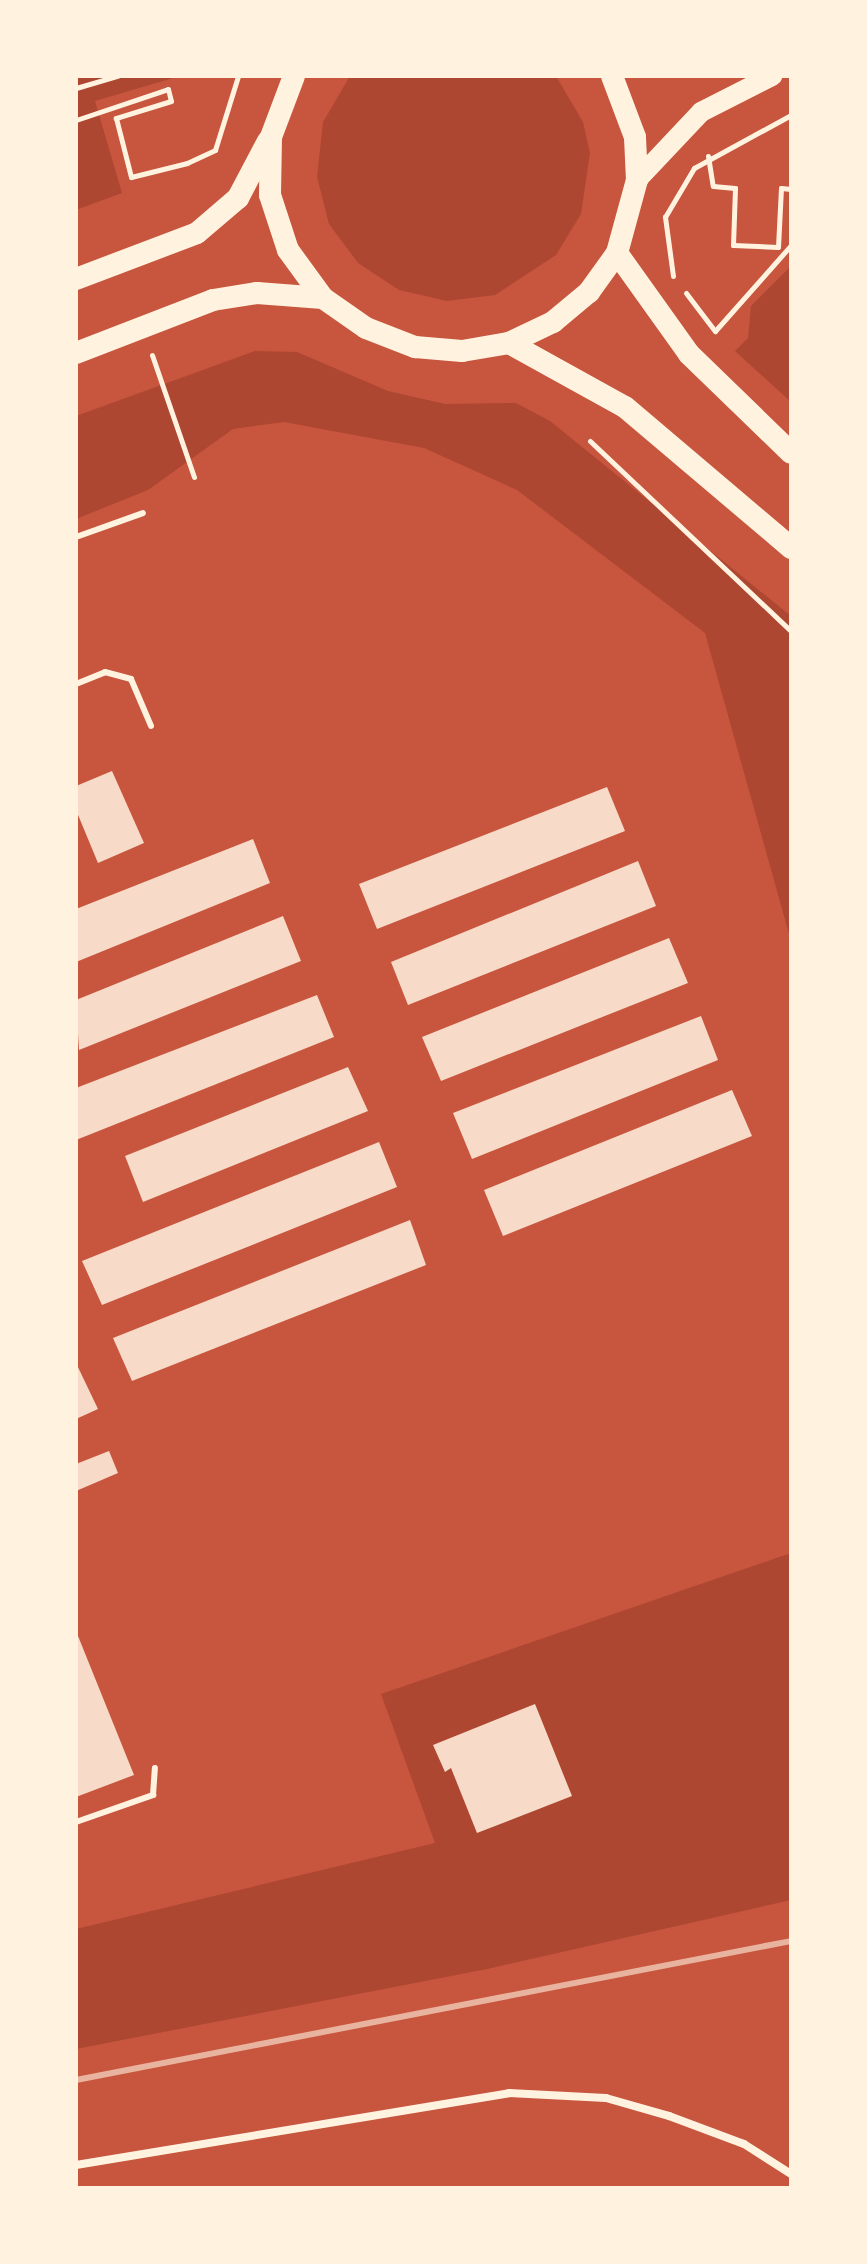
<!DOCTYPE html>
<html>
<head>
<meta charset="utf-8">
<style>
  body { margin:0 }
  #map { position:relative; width:867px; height:2264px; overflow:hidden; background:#c8553d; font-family:Jost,sans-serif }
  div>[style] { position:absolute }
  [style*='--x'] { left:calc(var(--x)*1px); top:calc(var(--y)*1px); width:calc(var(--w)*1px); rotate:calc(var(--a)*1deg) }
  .green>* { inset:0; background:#ae4732 }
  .building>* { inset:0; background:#f7dbc8 }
  .path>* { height:5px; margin:-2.5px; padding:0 2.5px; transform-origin:2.5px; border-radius:2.5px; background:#fff3e0 }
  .service>* { height:6px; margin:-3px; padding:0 3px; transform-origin:3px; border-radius:3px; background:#fff3e0 }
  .minor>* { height:8px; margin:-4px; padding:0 4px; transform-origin:4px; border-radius:4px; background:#fff3e0 }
  .primary>* { height:20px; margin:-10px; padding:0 10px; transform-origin:10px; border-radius:10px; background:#fff3e0 }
  .trunk>* { height:22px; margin:-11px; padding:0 11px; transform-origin:11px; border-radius:11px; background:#fff3e0 }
  .rail>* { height:6px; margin:-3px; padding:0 3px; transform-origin:3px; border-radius:3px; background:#e9b49f }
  span { translate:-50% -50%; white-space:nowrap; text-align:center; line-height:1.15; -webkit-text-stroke:6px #fff3e0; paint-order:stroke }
  .frame { position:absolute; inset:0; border:78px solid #fff3e0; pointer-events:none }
</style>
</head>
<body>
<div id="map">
  <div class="green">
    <i style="clip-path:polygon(76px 76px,180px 76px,95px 101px,122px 193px,76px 210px)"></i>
    <i style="clip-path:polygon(350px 76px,556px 76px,583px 122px,590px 153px,581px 214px,556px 255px,495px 295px,447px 301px,399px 290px,358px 263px,329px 224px,317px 177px,323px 122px)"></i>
    <i style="clip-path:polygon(791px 266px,791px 402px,735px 351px,748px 338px,751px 306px)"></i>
    <i style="clip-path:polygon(255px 351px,297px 352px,388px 391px,445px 404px,516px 403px,550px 421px,791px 616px,791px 941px,705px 633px,517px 490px,424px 448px,284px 422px,233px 429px,148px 490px,76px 519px,76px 416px)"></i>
    <i style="clip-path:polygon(791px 1553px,791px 1900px,487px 1969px,76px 2049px,76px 1929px,435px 1843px,381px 1694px)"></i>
  </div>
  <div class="building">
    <i style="clip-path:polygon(112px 771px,144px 843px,98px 863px,76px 810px,76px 786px)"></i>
    <i style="clip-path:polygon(607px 787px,625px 831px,377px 929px,359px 884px)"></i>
    <i style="clip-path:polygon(253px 839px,270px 883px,76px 962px,76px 909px)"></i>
    <i style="clip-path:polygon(638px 861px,656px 906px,408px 1005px,391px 962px)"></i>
    <i style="clip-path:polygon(283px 916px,301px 961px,79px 1050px,76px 1000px)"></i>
    <i style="clip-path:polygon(669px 938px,688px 983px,441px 1081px,422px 1037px)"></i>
    <i style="clip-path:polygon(317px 995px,334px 1037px,76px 1140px,76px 1088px)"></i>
    <i style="clip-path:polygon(701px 1016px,718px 1060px,472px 1159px,453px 1113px)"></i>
    <i style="clip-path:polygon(348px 1067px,368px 1111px,143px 1202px,125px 1156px)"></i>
    <i style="clip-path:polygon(732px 1090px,752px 1136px,503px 1236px,484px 1190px)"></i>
    <i style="clip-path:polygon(379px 1142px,397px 1187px,102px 1305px,82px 1261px)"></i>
    <i style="clip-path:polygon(410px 1220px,426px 1265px,132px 1381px,113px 1338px)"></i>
    <i style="clip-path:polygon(76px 1363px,98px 1409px,76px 1419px)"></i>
    <i style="clip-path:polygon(109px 1451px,118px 1473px,76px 1491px,76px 1464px)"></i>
    <i style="clip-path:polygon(76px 1631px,134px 1775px,76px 1797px)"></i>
    <i style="clip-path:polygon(535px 1704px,572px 1796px,477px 1833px,451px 1768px,445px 1772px,433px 1745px)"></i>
  </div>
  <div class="path">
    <i style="--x:76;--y:88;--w:43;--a:-16.3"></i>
    <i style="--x:76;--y:120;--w:97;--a:-18.6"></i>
    <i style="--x:168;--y:89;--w:12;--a:76"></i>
    <i style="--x:171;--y:101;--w:58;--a:162.8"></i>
    <i style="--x:116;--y:118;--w:61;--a:75.7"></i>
    <i style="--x:131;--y:177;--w:58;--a:-14"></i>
    <i style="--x:187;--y:163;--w:31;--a:-25"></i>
    <i style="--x:215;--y:150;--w:77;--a:-72.7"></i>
    <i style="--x:708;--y:156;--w:30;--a:81"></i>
    <i style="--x:713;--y:186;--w:22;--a:5"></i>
    <i style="--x:735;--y:188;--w:57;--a:92"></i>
    <i style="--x:733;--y:245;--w:45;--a:2.5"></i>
    <i style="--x:778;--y:247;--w:59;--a:-87.1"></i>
    <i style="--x:781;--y:188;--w:10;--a:6"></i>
    <i style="--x:673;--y:276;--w:60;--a:-97.7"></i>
    <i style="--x:665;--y:217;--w:57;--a:-59.4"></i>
    <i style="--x:694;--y:168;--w:111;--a:-28.7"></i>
    <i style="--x:686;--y:293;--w:48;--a:52.7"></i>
    <i style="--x:715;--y:331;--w:115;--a:-48.5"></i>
    <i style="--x:152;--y:355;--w:129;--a:71"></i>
    <i style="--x:590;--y:441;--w:277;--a:43.4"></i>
  </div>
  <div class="service">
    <i style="--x:76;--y:537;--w:71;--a:-19.7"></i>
    <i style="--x:76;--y:684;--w:31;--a:-22"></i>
    <i style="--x:105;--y:672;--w:27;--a:15"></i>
    <i style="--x:131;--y:679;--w:51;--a:66.9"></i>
    <i style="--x:76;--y:1822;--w:82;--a:-19.3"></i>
    <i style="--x:153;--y:1795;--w:27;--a:-86"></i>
  </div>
  <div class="minor">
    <i style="--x:76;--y:2165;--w:439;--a:-9.4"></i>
    <i style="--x:509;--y:2093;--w:97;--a:3"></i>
    <i style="--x:606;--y:2098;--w:66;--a:15.9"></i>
    <i style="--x:669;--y:2116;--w:80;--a:20.5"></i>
    <i style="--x:744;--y:2144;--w:56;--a:32.6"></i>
  </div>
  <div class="primary">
    <i style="--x:637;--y:180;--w:93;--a:-46.7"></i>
    <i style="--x:701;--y:112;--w:80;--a:-26.9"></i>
  </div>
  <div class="trunk">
    <i style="--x:294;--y:76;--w:65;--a:110.7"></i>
    <i style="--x:271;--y:137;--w:58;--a:91"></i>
    <i style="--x:270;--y:195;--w:58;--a:71.9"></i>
    <i style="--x:288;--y:250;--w:59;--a:53.9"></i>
    <i style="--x:323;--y:298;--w:52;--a:34.9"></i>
    <i style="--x:366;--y:328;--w:53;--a:21.2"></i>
    <i style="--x:415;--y:347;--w:47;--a:4.9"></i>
    <i style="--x:462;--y:351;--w:48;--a:-9.7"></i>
    <i style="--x:509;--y:343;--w:49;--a:-25.5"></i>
    <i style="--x:553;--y:322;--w:47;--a:-39.8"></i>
    <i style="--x:589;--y:292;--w:48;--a:-54.3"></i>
    <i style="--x:617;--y:253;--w:76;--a:-74.7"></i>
    <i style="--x:637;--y:180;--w:43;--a:-92.7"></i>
    <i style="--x:635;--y:137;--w:65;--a:-110.7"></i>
    <i style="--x:617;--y:253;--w:124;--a:54.5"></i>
    <i style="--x:689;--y:354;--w:142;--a:44.1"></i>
    <i style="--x:76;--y:279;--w:129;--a:-20.8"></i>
    <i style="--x:197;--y:233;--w:54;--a:-40.5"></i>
    <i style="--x:238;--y:198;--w:64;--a:-62.2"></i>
    <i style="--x:509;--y:343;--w:132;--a:28.9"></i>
    <i style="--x:625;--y:407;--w:218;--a:40.3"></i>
    <i style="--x:76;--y:353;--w:147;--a:-21.1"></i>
    <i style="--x:213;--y:300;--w:45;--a:-9"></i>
    <i style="--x:257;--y:293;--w:66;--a:4.3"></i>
  </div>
  <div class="rail">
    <i style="--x:76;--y:2080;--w:728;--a:-11"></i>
  </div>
  <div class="frame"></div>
</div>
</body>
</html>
